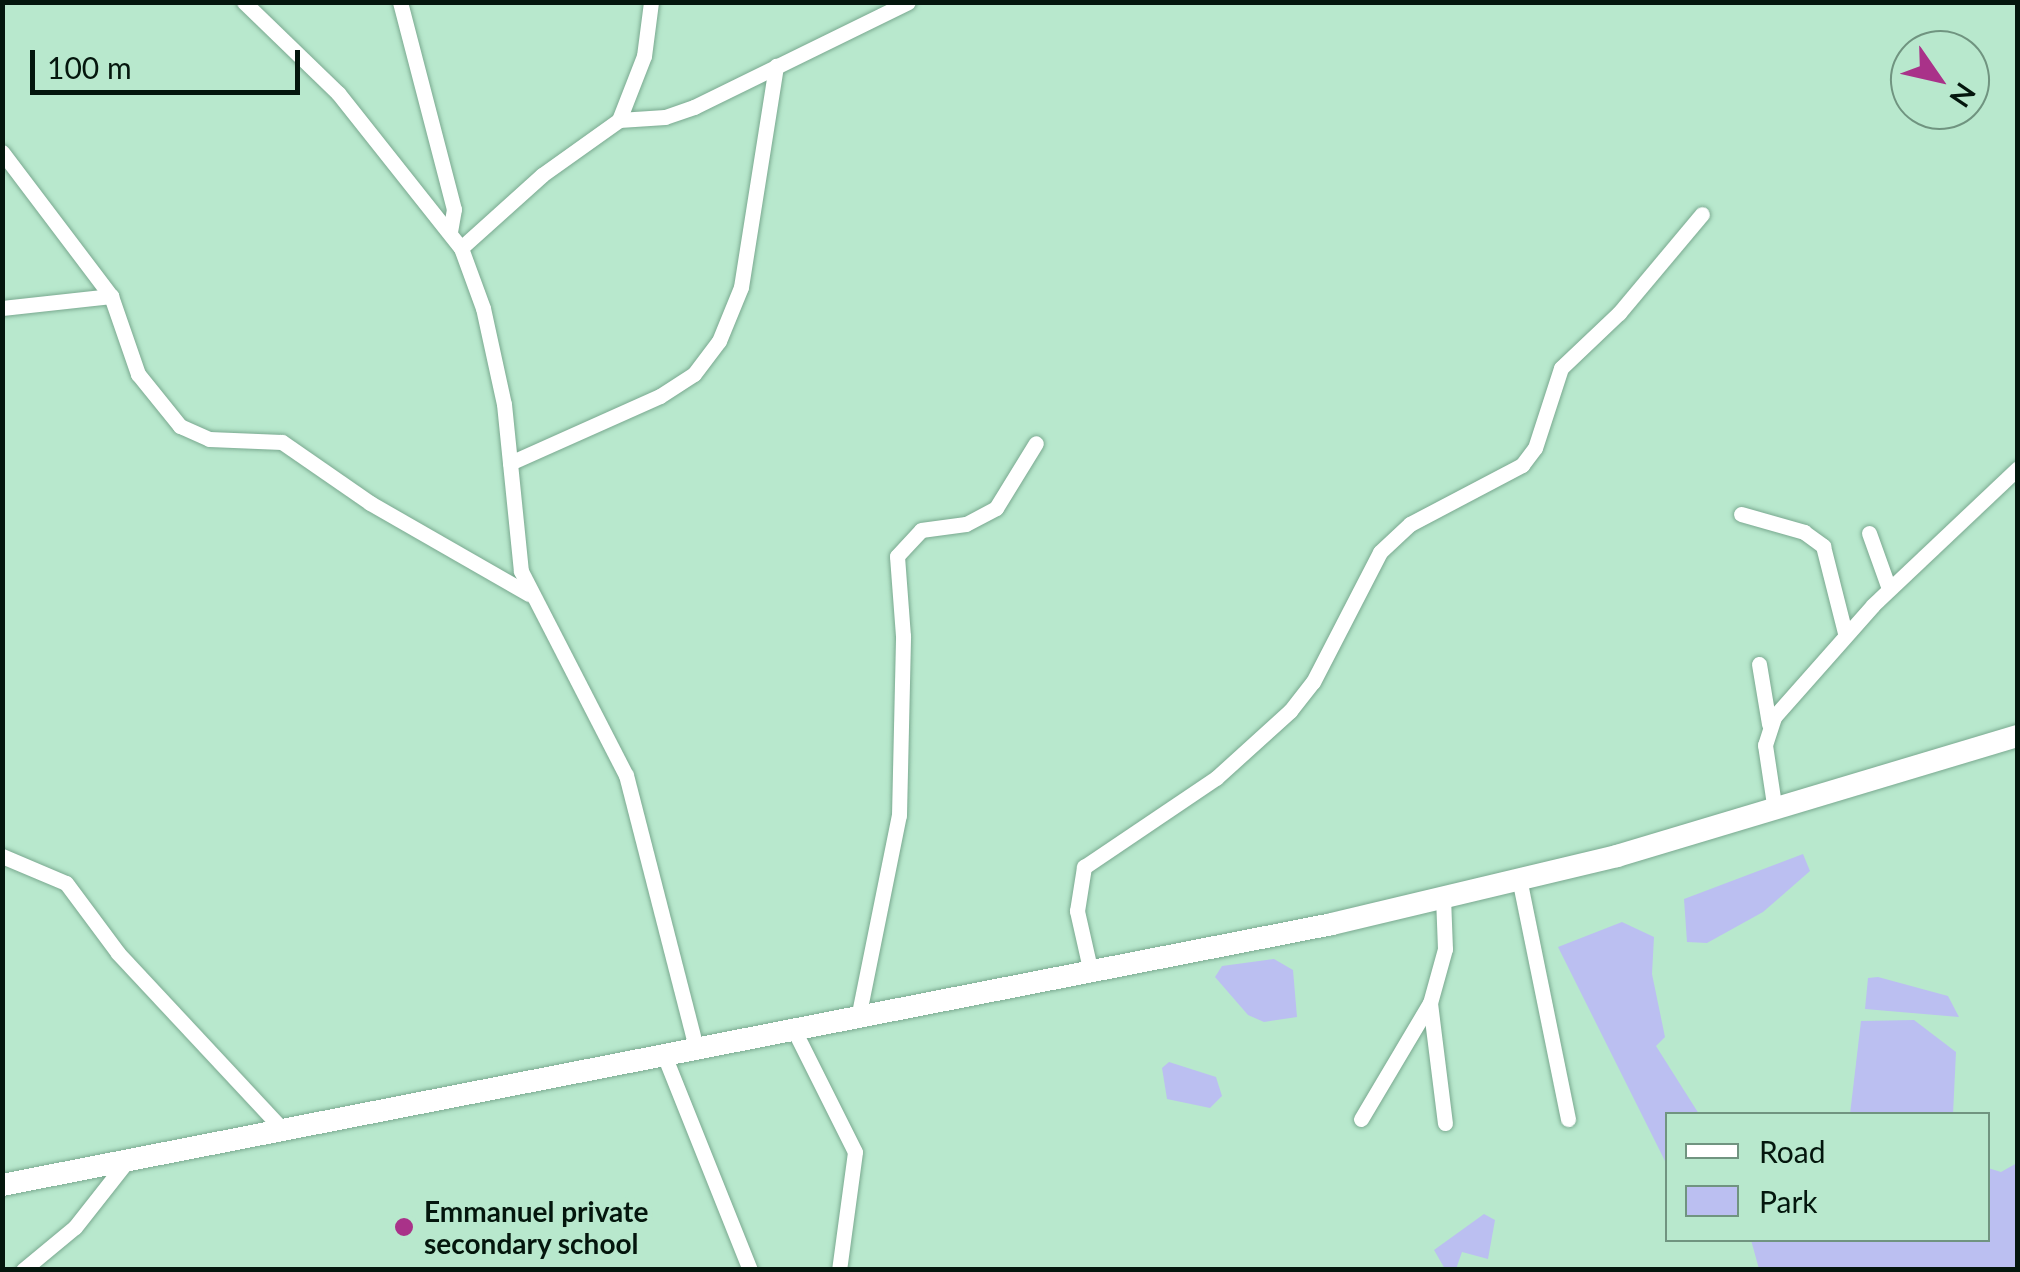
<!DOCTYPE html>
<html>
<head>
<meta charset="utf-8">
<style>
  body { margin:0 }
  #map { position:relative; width:2020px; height:1272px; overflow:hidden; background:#b8e8cd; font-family:Lato,sans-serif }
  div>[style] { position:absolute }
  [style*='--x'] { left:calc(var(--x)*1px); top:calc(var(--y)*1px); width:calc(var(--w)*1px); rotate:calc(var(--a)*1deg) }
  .green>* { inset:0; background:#bbbff1 }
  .roads { filter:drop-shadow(0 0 2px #7aa990) drop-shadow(0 0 2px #7aa990) }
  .street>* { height:15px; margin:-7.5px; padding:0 7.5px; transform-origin:7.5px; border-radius:7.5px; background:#fff }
  .secondary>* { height:22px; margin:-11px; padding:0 11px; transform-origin:11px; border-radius:11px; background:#fff }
  .dots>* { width:28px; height:28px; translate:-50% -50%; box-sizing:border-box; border:5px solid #b8e8cd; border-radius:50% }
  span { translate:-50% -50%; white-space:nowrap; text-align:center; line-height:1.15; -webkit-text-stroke:10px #b8e8cd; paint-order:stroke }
  .poi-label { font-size:28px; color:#04160d; font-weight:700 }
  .left { translate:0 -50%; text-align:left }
  .frame { position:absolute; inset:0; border:5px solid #04160d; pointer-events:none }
  .legend { position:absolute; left:1665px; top:1112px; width:325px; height:130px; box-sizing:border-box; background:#b8e8cd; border:2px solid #709480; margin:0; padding:12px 18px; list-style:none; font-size:30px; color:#04160d }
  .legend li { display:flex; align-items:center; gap:20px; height:50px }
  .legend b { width:50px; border:2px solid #709480 }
  .north { position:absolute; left:1890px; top:30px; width:100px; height:100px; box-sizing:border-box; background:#b8e8cd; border:2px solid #709480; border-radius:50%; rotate:124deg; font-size:28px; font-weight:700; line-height:40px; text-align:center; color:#04160d }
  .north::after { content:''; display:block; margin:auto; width:35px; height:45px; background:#a93289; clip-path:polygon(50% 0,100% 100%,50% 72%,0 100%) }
  .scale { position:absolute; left:30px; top:50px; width:270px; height:45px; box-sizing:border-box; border:5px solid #04160d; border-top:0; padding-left:12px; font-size:30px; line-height:35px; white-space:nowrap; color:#04160d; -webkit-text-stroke:8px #b8e8cd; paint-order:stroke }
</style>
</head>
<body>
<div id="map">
  <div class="green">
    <i style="clip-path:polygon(1803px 854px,1810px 871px,1763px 912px,1707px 943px,1687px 942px,1684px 899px)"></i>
    <i style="clip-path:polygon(1622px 922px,1654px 937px,1652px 974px,1665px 1037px,1656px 1046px,1699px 1114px,1668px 1114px,1667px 1165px,1558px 947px)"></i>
    <i style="clip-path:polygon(1274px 959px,1293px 970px,1297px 1017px,1264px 1022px,1248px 1015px,1215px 977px,1222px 966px)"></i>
    <i style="clip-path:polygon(1878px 977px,1948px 996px,1959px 1017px,1865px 1009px,1868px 978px)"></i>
    <i style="clip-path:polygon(1914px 1020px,1956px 1052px,1953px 1114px,1850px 1114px,1861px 1021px)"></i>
    <i style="clip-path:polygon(1169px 1062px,1216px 1077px,1222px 1096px,1210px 1108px,1167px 1099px,1162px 1068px)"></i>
    <i style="clip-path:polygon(2017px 1163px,2017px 1269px,1759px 1269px,1751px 1240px,1988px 1240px,1988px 1168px,2001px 1172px)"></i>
    <i style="clip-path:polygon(1484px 1214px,1495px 1220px,1488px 1259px,1462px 1252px,1456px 1269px,1445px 1269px,1434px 1250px)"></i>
  </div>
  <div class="roads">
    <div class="street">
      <i style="--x:244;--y:2;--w:131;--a:44.1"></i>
      <i style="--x:338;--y:93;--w:198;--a:51.6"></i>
      <i style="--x:461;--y:248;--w:64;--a:69.9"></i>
      <i style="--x:483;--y:308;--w:98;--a:77.7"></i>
      <i style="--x:504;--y:404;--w:168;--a:84.2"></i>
      <i style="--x:521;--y:571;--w:229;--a:62.8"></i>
      <i style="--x:626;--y:775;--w:282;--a:75.6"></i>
      <i style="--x:400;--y:2;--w:214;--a:75.4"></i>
      <i style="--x:454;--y:209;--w:23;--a:100"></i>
      <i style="--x:619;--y:120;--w:46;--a:-3.7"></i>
      <i style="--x:665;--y:117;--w:31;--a:-19"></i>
      <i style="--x:694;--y:107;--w:238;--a:-26.1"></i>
      <i style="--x:2;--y:152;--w:181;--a:52.9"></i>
      <i style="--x:461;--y:248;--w:109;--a:-42"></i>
      <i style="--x:542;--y:175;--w:95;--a:-35.5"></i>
      <i style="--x:619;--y:120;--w:69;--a:-68.7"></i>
      <i style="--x:644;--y:56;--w:54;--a:-82.6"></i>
      <i style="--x:2;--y:308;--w:110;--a:-6.3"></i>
      <i style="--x:111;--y:296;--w:83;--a:70.9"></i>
      <i style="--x:138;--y:374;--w:67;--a:51.1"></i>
      <i style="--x:180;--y:426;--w:32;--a:24"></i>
      <i style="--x:209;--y:439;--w:73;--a:2.4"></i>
      <i style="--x:282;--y:442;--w:107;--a:34.7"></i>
      <i style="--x:370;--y:503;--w:183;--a:29.8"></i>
      <i style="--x:510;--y:463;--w:164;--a:-24.1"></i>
      <i style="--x:660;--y:396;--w:40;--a:-32.9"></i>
      <i style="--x:694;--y:374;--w:41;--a:-52.9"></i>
      <i style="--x:719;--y:341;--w:58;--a:-67.8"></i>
      <i style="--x:741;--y:287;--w:224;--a:-81"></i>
      <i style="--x:1741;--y:514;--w:66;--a:15.9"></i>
      <i style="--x:1804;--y:532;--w:24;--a:36"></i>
      <i style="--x:1823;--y:546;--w:90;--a:75.8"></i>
      <i style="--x:1869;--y:533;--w:59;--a:70.3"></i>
      <i style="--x:1759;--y:664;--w:61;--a:80.5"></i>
      <i style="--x:1775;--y:811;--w:67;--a:-98.6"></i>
      <i style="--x:1765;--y:745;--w:29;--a:-72"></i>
      <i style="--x:1774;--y:717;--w:149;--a:-48.5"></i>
      <i style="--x:1873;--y:605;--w:199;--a:-43.4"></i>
      <i style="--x:2;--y:856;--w:69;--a:22.9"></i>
      <i style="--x:66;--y:883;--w:87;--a:53.4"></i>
      <i style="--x:118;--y:953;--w:241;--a:47"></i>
      <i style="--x:1519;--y:878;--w:246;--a:78.5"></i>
      <i style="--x:1091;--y:973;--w:64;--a:-102.7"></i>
      <i style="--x:1077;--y:911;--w:45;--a:-81"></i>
      <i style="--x:1084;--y:867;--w:159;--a:-34"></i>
      <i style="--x:1216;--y:778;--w:100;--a:-42.2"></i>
      <i style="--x:1290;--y:711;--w:37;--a:-52"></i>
      <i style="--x:1313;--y:682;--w:146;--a:-62.7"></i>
      <i style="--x:1380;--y:552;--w:41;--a:-43"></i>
      <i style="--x:1410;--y:524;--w:127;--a:-27.8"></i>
      <i style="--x:1522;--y:465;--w:21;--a:-53"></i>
      <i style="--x:1535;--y:448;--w:84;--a:-72"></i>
      <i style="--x:1561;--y:368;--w:80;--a:-43.5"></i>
      <i style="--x:1619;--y:313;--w:129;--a:-50"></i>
      <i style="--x:1430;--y:1003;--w:121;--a:82.9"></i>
      <i style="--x:858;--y:1018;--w:207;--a:-78.6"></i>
      <i style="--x:899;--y:815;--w:179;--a:-88.7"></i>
      <i style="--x:903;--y:636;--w:80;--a:-94.3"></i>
      <i style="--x:897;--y:556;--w:35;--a:-47"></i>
      <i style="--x:921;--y:530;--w:45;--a:-7.6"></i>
      <i style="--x:966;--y:524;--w:34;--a:-28"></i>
      <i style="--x:996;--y:508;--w:76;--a:-58.4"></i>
      <i style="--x:794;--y:1030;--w:136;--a:63.4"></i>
      <i style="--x:855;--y:1152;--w:119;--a:97.7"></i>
      <i style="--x:664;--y:1055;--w:232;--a:68.2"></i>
      <i style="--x:1361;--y:1119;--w:135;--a:-59.3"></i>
      <i style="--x:1430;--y:1003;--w:56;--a:-74.5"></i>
      <i style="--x:1445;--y:949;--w:51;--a:-92.2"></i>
      <i style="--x:23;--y:1270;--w:67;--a:-39.6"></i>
      <i style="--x:75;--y:1227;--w:84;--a:-51.8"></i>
    </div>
    <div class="secondary">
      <i style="--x:2;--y:1185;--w:1355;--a:-11.1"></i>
      <i style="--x:1332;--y:924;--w:293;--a:-13.4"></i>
      <i style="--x:1617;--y:856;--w:419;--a:-16.7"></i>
    </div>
  </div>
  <div class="dots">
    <i style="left:404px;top:1227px;background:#a93289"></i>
  </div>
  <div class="poi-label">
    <span class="left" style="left:424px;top:1227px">Emmanuel private<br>secondary school</span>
  </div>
  <div class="frame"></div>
  <ul class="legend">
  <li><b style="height:12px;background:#fff"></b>Road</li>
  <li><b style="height:28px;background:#bbbff1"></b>Park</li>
  </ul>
  <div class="north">N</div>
  <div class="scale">100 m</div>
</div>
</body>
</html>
